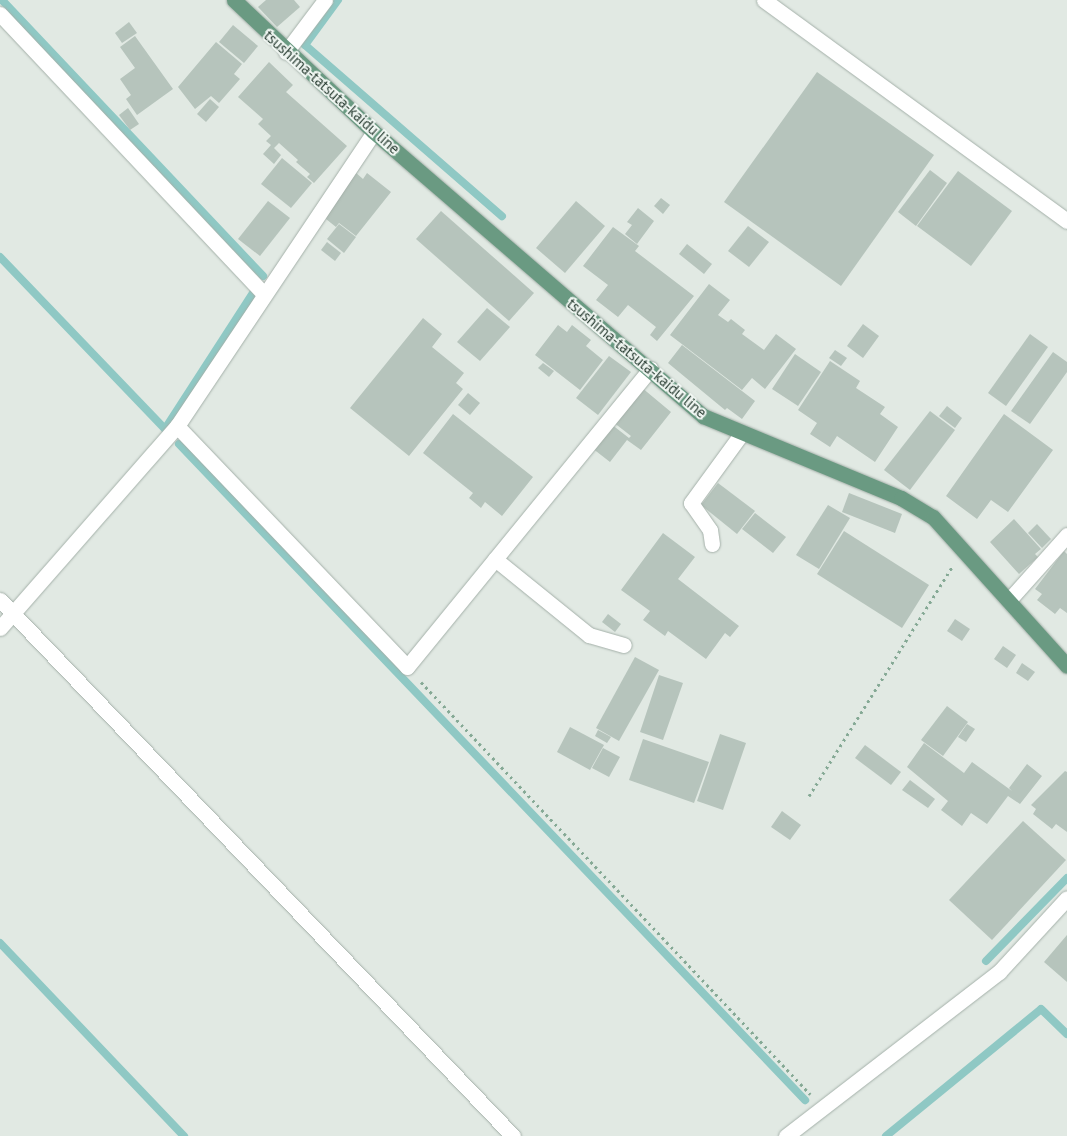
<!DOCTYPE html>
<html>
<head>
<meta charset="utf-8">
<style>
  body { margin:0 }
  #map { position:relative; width:1067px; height:1136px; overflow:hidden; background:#e1e9e3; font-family:"PT Sans",sans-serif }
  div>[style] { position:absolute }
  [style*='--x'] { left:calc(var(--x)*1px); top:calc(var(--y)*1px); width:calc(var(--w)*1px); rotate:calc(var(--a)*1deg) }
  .stream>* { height:8px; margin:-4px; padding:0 4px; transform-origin:4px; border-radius:4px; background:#8fc8c4 }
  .building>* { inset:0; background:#b6c4bc }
  .path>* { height:3px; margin-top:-1.5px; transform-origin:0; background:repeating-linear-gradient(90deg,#85a995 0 2.5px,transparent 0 6.5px) }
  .roads { filter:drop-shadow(0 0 1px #a4b0a9) drop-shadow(0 0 1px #a4b0a9) }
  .minor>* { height:15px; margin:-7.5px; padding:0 7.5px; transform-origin:7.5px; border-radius:7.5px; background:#fff }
  .major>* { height:15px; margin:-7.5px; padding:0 7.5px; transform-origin:7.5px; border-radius:7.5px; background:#6a9a82 }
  span { translate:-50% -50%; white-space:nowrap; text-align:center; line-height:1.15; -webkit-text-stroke:4px #f0f6f2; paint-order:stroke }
  .street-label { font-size:15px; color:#23382d }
</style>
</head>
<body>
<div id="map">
  <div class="stream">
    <i style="--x:2;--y:0;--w:380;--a:46.6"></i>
    <i style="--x:338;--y:0;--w:56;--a:126.3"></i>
    <i style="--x:305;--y:45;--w:261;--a:41"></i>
    <i style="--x:0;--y:257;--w:238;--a:46.2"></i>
    <i style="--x:165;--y:429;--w:162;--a:-57.1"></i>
    <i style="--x:179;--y:444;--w:907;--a:46.34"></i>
    <i style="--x:0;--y:943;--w:267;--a:46.4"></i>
    <i style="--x:986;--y:961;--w:116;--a:-45.7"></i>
    <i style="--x:886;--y:1136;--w:200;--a:-39.3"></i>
    <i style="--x:1041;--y:1009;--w:36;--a:44"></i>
  </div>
  <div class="building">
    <i style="clip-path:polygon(266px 0,294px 0,300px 7px,277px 27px,258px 7px)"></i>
    <i style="clip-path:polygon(129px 22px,137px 33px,122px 43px,115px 33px)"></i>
    <i style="clip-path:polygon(233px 25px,258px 46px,244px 63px,219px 42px)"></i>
    <i style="clip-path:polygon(135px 36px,173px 89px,137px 115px,126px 99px,131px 95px,120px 79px,135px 68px,120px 47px)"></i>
    <i style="clip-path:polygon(216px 42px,242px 64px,234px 74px,240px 79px,219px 103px,211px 96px,195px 109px,178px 87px)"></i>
    <i style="clip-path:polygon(269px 62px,293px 85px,286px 92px,347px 146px,314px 183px,307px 177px,310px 174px,296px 162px,298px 160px,279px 143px,274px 148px,281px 155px,274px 164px,263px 154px,271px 145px,266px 141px,271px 136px,258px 124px,263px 119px,238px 97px)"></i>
    <i style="clip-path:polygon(817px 72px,934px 155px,841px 286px,724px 202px)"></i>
    <i style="clip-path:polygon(210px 99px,219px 107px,206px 122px,197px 114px)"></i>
    <i style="clip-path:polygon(128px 108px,139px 124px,130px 130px,119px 115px)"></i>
    <i style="clip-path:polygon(282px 158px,312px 183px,291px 208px,261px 184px)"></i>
    <i style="clip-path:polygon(930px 170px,947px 183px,916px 226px,898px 212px)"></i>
    <i style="clip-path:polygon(958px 171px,1012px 211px,971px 266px,917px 226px)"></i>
    <i style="clip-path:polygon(355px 172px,363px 179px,367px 173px,391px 192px,356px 236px,339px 223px,336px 227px,321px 215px)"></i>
    <i style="clip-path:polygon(661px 198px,670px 205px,663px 214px,654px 206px)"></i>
    <i style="clip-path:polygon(268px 201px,290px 218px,260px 256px,238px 239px)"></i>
    <i style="clip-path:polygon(576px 201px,605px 226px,565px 273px,536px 248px)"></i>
    <i style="clip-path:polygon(638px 208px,654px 221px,637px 244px,625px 234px,632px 225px,627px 222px)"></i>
    <i style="clip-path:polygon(441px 211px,534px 293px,509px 321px,416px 239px)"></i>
    <i style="clip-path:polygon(339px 224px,356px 237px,344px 253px,327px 239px)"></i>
    <i style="clip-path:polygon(748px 226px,769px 242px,749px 267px,728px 251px)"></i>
    <i style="clip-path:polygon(613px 227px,639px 246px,635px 251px,694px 296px,657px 341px,650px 335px,656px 327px,628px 305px,618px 317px,596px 300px,608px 285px,583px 266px)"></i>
    <i style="clip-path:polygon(327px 242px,341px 253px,335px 261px,321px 250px)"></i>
    <i style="clip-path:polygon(687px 244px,712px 264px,704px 274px,679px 254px)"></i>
    <i style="clip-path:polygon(709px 284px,730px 300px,718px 315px,728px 322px,731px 319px,745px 330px,742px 334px,764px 350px,776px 334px,796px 349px,765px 389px,752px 378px,742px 390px,670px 335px)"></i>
    <i style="clip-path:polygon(487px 308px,510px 327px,480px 361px,457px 342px)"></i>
    <i style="clip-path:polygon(423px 318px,442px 334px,432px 347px,464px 373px,456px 383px,463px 389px,409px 456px,350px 408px)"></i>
    <i style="clip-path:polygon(863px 324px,879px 336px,863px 358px,847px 346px)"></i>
    <i style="clip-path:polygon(558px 325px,567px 332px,572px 325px,591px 340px,586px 346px,603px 360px,580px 390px,535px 355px)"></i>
    <i style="clip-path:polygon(1030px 334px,1048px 347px,1006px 406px,988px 393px)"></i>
    <i style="clip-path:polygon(682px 345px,755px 401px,742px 419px,727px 408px,725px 410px,668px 363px)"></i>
    <i style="clip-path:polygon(835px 350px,847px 358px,841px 366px,829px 358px)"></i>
    <i style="clip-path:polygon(1053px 352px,1067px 362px,1067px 372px,1030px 424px,1011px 411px)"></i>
    <i style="clip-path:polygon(795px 354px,821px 372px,798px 406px,772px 389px)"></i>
    <i style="clip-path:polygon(609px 356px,631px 372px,598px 415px,576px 398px)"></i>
    <i style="clip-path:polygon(830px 361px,860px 381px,856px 388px,885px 407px,880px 414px,898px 427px,875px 462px,837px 436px,830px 447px,810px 434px,817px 423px,798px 410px)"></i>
    <i style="clip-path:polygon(543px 363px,554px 371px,549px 377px,538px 368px)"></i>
    <i style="clip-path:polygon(641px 387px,671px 412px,641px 450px,627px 440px,610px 462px,592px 448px,611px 424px,629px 438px,631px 436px,613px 422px)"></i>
    <i style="clip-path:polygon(468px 393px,480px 403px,470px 415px,458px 405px)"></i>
    <i style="clip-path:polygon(947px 406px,962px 418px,955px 428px,939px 416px)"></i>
    <i style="clip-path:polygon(930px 411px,955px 430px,910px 490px,884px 470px)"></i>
    <i style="clip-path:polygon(453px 414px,533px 477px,502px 516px,485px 502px,481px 508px,469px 498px,473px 493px,423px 453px)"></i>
    <i style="clip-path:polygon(1004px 414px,1053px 450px,1008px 512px,991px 500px,977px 519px,946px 496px)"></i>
    <i style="clip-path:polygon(718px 483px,755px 511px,737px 534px,701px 505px)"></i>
    <i style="clip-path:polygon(849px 493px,902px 514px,895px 533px,842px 512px)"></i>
    <i style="clip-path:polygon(828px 505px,850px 518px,819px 569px,796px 555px)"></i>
    <i style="clip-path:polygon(755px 513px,786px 537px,773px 553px,742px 529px)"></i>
    <i style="clip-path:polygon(1014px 519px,1041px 549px,1035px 554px,1038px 557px,1019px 574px,990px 542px)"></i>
    <i style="clip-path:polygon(1037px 524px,1051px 539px,1042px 548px,1028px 533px)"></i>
    <i style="clip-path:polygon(844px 531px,929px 585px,902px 628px,817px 574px)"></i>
    <i style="clip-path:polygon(663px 533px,695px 557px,678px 579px,739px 626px,730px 637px,725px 633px,706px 659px,668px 631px,665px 636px,643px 620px,650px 611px,621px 590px)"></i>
    <i style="clip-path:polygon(1064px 551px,1067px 554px,1067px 613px,1060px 608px,1055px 614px,1037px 600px,1042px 594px,1035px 589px)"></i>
    <i style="clip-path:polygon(608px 614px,621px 624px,615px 632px,602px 622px)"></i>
    <i style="clip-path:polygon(955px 619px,970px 629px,962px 641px,947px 631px)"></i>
    <i style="clip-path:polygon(1003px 646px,1016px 655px,1007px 668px,994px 659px)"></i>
    <i style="clip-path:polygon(635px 657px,659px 670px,619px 741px,596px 728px)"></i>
    <i style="clip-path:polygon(1022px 663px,1035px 672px,1028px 681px,1016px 673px)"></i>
    <i style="clip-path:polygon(659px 675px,683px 683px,663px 740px,640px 732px)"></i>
    <i style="clip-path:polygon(947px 706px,968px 722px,943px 756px,921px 740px)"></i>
    <i style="clip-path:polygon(967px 724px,975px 729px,966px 742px,958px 737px)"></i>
    <i style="clip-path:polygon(570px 727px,604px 745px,590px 770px,557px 752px)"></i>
    <i style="clip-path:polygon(598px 730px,611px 737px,607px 743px,595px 736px)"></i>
    <i style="clip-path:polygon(720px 734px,746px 743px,723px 810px,697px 801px)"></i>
    <i style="clip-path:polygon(643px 739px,709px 762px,694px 803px,629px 780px)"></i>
    <i style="clip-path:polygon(924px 743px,964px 773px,972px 762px,1012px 791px,1009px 788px,1027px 764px,1042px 776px,1020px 804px,1008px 796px,987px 824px,971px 813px,962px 826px,941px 810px,948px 801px,907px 767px)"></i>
    <i style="clip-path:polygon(865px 745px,901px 772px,891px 785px,855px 758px)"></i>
    <i style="clip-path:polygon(603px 748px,620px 757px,609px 777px,592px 768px)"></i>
    <i style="clip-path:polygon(1065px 771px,1067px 772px,1067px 832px,1056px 824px,1052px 829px,1033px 814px,1036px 809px,1031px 805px)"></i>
    <i style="clip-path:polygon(910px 780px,935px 799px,928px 808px,902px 790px)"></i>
    <i style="clip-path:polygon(782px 811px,801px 825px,790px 840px,771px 827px)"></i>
    <i style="clip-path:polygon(1023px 821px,1066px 860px,992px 940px,949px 900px)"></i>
    <i style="clip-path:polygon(1067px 935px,1067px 982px,1044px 962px)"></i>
  </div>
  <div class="path">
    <i style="--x:421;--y:682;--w:567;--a:46.64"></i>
    <i style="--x:809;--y:796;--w:270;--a:-58"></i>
  </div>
  <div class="roads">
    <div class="minor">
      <i style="--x:764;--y:0;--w:375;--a:36.1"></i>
      <i style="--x:0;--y:14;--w:385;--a:46.7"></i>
      <i style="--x:286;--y:52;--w:65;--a:-53.1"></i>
      <i style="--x:177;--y:426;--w:333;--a:46.3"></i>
      <i style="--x:407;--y:667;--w:385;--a:-50.8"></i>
      <i style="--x:712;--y:544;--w:14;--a:-98"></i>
      <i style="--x:710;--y:530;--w:33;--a:-125"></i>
      <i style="--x:691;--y:503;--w:87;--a:-53.9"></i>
      <i style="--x:495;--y:559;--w:121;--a:39"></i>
      <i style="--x:589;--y:635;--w:36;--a:16"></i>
      <i style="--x:1010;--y:599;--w:86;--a:-48.3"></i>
      <i style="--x:0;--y:600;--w:742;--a:46.26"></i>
      <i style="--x:0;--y:628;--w:269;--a:-48.8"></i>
      <i style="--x:177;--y:426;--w:354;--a:-56.2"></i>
      <i style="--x:786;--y:1136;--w:269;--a:-37.6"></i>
      <i style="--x:999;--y:972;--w:100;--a:-47.4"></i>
    </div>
    <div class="major">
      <i style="--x:234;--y:0;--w:192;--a:43.3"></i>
      <i style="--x:374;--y:132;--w:435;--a:40.8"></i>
      <i style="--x:703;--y:416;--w:214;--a:22.5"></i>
      <i style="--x:901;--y:498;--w:37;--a:31"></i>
      <i style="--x:933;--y:517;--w:200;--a:48"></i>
    </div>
  </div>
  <div class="street-label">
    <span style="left:332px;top:92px;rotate:42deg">tsushima-tatsuta-kaidu line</span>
    <span style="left:637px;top:358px;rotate:40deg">tsushima-tatsuta-kaidu line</span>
  </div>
</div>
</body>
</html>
